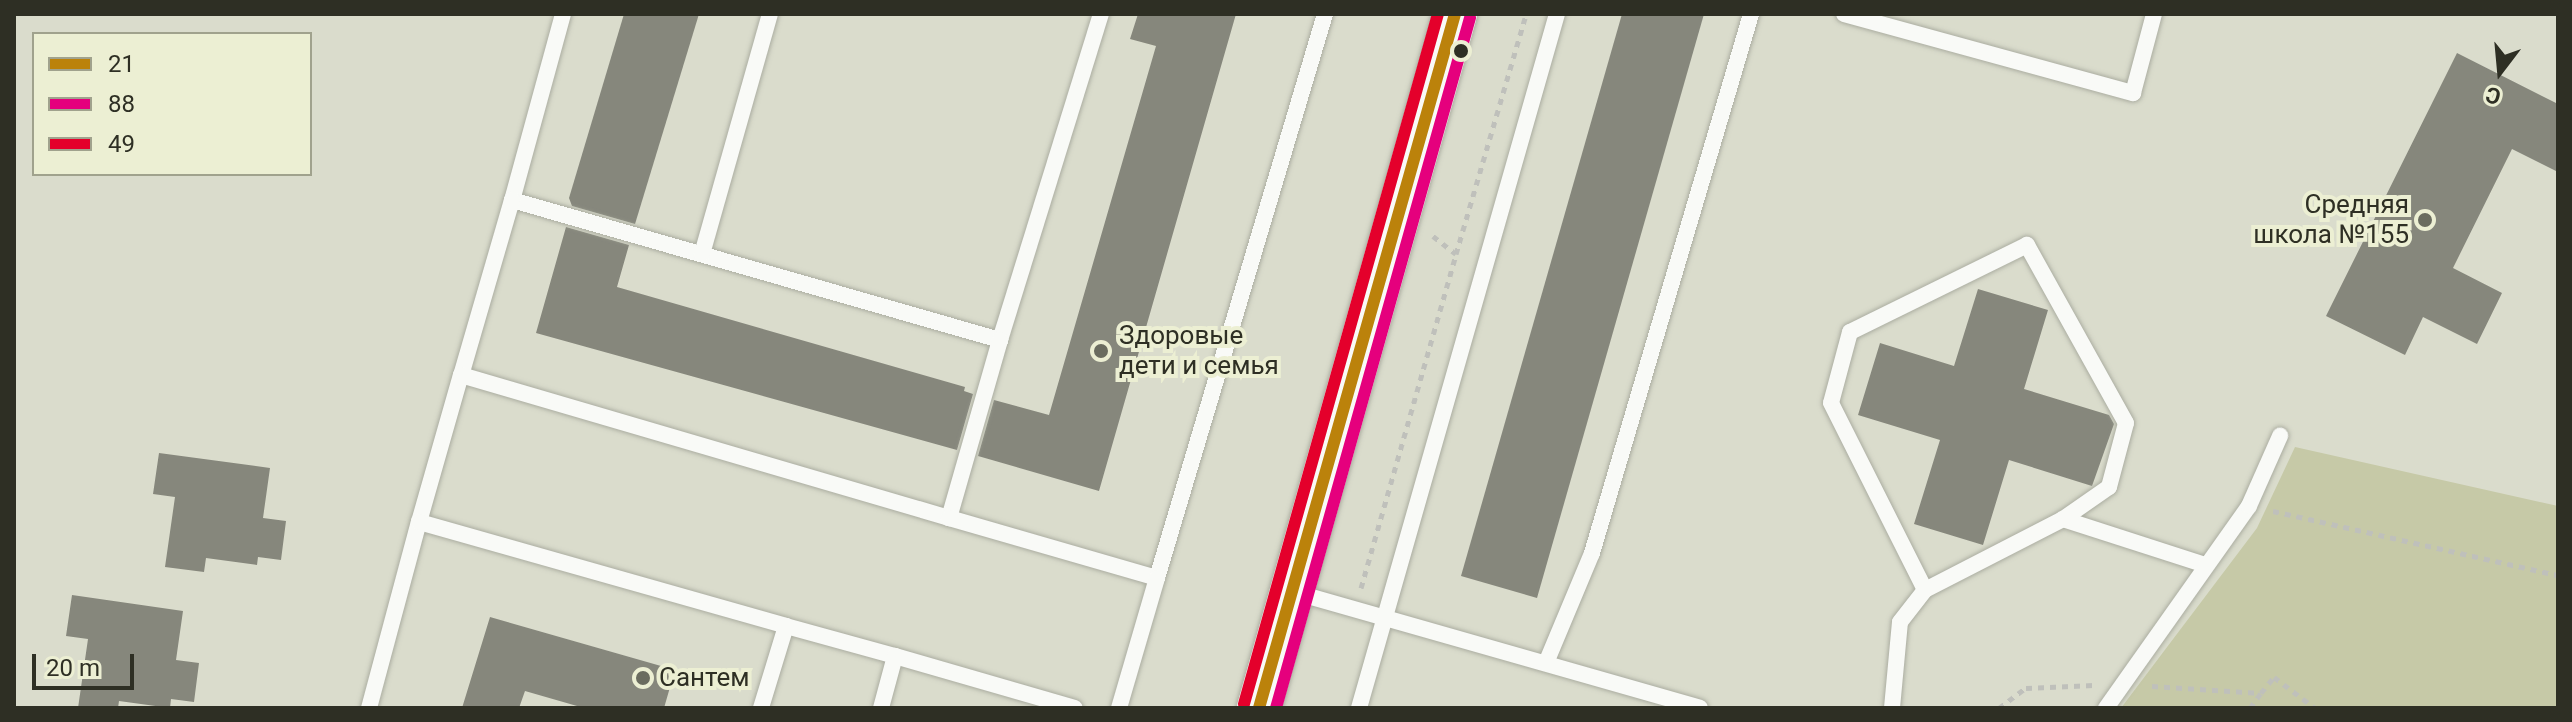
<!DOCTYPE html>
<html>
<head>
<meta charset="utf-8">
<style>
  body { margin:0 }
  #map { position:relative; width:2572px; height:722px; overflow:hidden; background:#dadccc; font-family:Roboto,sans-serif }
  div>[style] { position:absolute }
  [style*='--x'] { left:calc(var(--x)*1px); top:calc(var(--y)*1px); width:calc(var(--w)*1px); rotate:calc(var(--a)*1deg) }
  .green>* { inset:0; background:#c6c9a7 }
  .building>* { inset:0; background:#86877c }
  .path>* { height:5px; margin-top:-2.5px; transform-origin:0; background:repeating-linear-gradient(90deg,#bfc0bb 0 6px,transparent 0 12px) }
  .roads { filter:drop-shadow(0 0 2px #abada1) drop-shadow(0 0 2px #abada1) }
  .lane>* { height:16px; margin:-8px; padding:0 8px; transform-origin:8px; border-radius:8px; background:#f9faf7 }
  .secondary>* { height:44px; margin:-22px; padding:0 22px; transform-origin:22px; border-radius:22px; background:#f9faf7 }
  .bus-1>* { height:12px; margin:-6px; padding:0 6px; transform-origin:6px; border-radius:6px; background:#bb820b }
  .bus-2>* { height:12px; margin:-6px; padding:0 6px; transform-origin:6px; border-radius:6px; background:#e5007d }
  .bus-3>* { height:12px; margin:-6px; padding:0 6px; transform-origin:6px; border-radius:6px; background:#e4002b }
  .dots>* { width:22px; height:22px; translate:-50% -50%; box-sizing:border-box; border:4px solid #ecefd3; border-radius:50% }
  span { translate:-50% -50%; white-space:nowrap; text-align:center; line-height:1.15; -webkit-text-stroke:8px #ecefd3; paint-order:stroke }
  .poi-label { font-size:26px; color:#2e2f24 }
  .right { translate:-100% -50%; text-align:right }
  .left { translate:0 -50%; text-align:left }
  .frame { position:absolute; inset:0; border:16px solid #2e2f24; pointer-events:none }
  .legend { position:absolute; left:32px; top:32px; width:280px; height:144px; box-sizing:border-box; background:#ecefd3; border:2px solid #a0a28d; margin:0; padding:10px 14px; list-style:none; font-size:24px; color:#2e2f24 }
  .legend li { display:flex; align-items:center; gap:16px; height:40px }
  .legend b { width:40px; border:2px solid #a0a28d }
  .north { position:absolute; left:2460px; top:32px; width:80px; height:80px; -webkit-text-stroke:6px #ecefd3; paint-order:stroke; rotate:196deg; font-size:22px; font-weight:700; line-height:32px; text-align:center; color:#2e2f24 }
  .north::after { content:''; display:block; margin:auto; width:28px; height:36px; background:#2e2f24; clip-path:polygon(50% 0,100% 100%,50% 72%,0 100%) }
  .scale { position:absolute; left:32px; top:654px; width:102px; height:36px; box-sizing:border-box; border:4px solid #2e2f24; border-top:0; padding-left:10px; font-size:24px; line-height:28px; white-space:nowrap; color:#2e2f24; -webkit-text-stroke:6px #ecefd3; paint-order:stroke }
</style>
</head>
<body>
<div id="map">
  <div class="green">
    <i style="clip-path:polygon(2295px 447px,2558px 506px,2558px 708px,2121px 708px,2257px 528px)"></i>
  </div>
  <div class="building">
    <i style="clip-path:polygon(624px 14px,699px 14px,635px 224px,572px 206px,569px 198px)"></i>
    <i style="clip-path:polygon(1138px 14px,1236px 14px,1099px 491px,978px 456px,994px 400px,1049px 415px,1156px 46px,1130px 39px)"></i>
    <i style="clip-path:polygon(1622px 14px,1704px 14px,1537px 598px,1461px 576px)"></i>
    <i style="clip-path:polygon(2457px 53px,2558px 104px,2558px 172px,2512px 149px,2453px 268px,2502px 293px,2477px 344px,2423px 317px,2405px 355px,2326px 316px)"></i>
    <i style="clip-path:polygon(566px 227px,629px 245px,617px 287px,965px 387px,964px 391px,973px 394px,957px 450px,536px 333px)"></i>
    <i style="clip-path:polygon(1978px 289px,2048px 310px,2024px 389px,2109px 415px,2114px 424px,2092px 486px,2009px 460px,1983px 545px,1914px 524px,1940px 440px,1858px 415px,1880px 343px,1954px 366px)"></i>
    <i style="clip-path:polygon(159px 453px,270px 468px,263px 518px,286px 521px,281px 560px,258px 557px,257px 565px,206px 558px,204px 572px,165px 567px,175px 497px,153px 494px)"></i>
    <i style="clip-path:polygon(72px 595px,183px 611px,176px 660px,199px 663px,194px 702px,171px 699px,170px 708px,119px 701px,118px 708px,78px 708px,88px 639px,66px 636px)"></i>
    <i style="clip-path:polygon(490px 617px,675px 670px,664px 708px,584px 708px,525px 691px,519px 708px,462px 708px)"></i>
  </div>
  <div class="path">
    <i style="--x:1433;--y:236;--w:29;--a:38"></i>
    <i style="--x:1456;--y:254;--w:250;--a:-73.7"></i>
    <i style="--x:2273;--y:511;--w:292;--a:12.7"></i>
    <i style="--x:1361;--y:588;--w:347;--a:-74.1"></i>
    <i style="--x:2274;--y:677;--w:51;--a:37.1"></i>
    <i style="--x:2152;--y:686;--w:109;--a:3.7"></i>
    <i style="--x:2261;--y:693;--w:21;--a:-51"></i>
    <i style="--x:1999;--y:708;--w:34;--a:-37"></i>
    <i style="--x:2026;--y:688;--w:68;--a:-2.5"></i>
    <i style="--x:2250;--y:708;--w:19;--a:-54"></i>
  </div>
  <div class="roads">
    <div class="lane">
      <i style="--x:563;--y:14;--w:193;--a:105.3"></i>
      <i style="--x:512;--y:200;--w:508;--a:16.01"></i>
      <i style="--x:1000;--y:340;--w:341;--a:-72.8"></i>
      <i style="--x:1844;--y:14;--w:300;--a:15.3"></i>
      <i style="--x:2133;--y:93;--w:82;--a:-75.1"></i>
      <i style="--x:512;--y:200;--w:182;--a:106.2"></i>
      <i style="--x:461;--y:375;--w:509;--a:16.33"></i>
      <i style="--x:949;--y:518;--w:185;--a:-74"></i>
      <i style="--x:702;--y:254;--w:249;--a:-74.2"></i>
      <i style="--x:949;--y:518;--w:216;--a:16.1"></i>
      <i style="--x:1157;--y:578;--w:588;--a:-73.41"></i>
      <i style="--x:2063;--y:519;--w:149;--a:17.9"></i>
      <i style="--x:419;--y:522;--w:153;--a:-74.1"></i>
      <i style="--x:1294;--y:592;--w:422;--a:15.9"></i>
      <i style="--x:786;--y:626;--w:113;--a:15.4"></i>
      <i style="--x:1546;--y:663;--w:119;--a:-67.3"></i>
      <i style="--x:1592;--y:553;--w:562;--a:-73.56"></i>
      <i style="--x:369;--y:708;--w:193;--a:-75"></i>
      <i style="--x:419;--y:522;--w:381;--a:15.8"></i>
      <i style="--x:786;--y:626;--w:86;--a:107"></i>
      <i style="--x:881;--y:708;--w:54;--a:-74.9"></i>
      <i style="--x:895;--y:656;--w:187;--a:16.1"></i>
      <i style="--x:1119;--y:708;--w:135;--a:-73.7"></i>
      <i style="--x:1359;--y:708;--w:722;--a:-74.08"></i>
      <i style="--x:1892;--y:708;--w:86;--a:-84.7"></i>
      <i style="--x:1900;--y:622;--w:41;--a:-52"></i>
      <i style="--x:1925;--y:590;--w:155;--a:-27.2"></i>
      <i style="--x:2063;--y:519;--w:56;--a:-34.8"></i>
      <i style="--x:2109;--y:487;--w:66;--a:-75.1"></i>
      <i style="--x:2126;--y:423;--w:204;--a:-119.1"></i>
      <i style="--x:2027;--y:245;--w:197;--a:153.8"></i>
      <i style="--x:1850;--y:332;--w:73;--a:105"></i>
      <i style="--x:1831;--y:403;--w:209;--a:63.3"></i>
      <i style="--x:2106;--y:708;--w:247;--a:-54.7"></i>
      <i style="--x:2249;--y:506;--w:77;--a:-66.1"></i>
    </div>
    <div class="secondary">
      <i style="--x:1259;--y:708;--w:721;--a:-74.23"></i>
    </div>
  </div>
  <div class="bus-1">
    <i style="--x:1259;--y:708;--w:721;--a:-74.23"></i>
  </div>
  <div class="bus-2">
    <i style="--x:1276;--y:708;--w:717;--a:-74.3"></i>
  </div>
  <div class="bus-3">
    <i style="--x:1244;--y:704;--w:717;--a:-74.3"></i>
  </div>
  <div class="dots">
    <i style="left:1461px;top:51px;background:#2e2f24"></i>
    <i style="left:2425px;top:220px;background:#6a6c5f"></i>
    <i style="left:1101px;top:351px;background:#6a6c5f"></i>
    <i style="left:643px;top:678px;background:#6a6c5f"></i>
  </div>
  <div class="poi-label">
    <span class="right" style="left:2409px;top:220px">Средняя<br>школа №155</span>
    <span class="left" style="left:1119px;top:351px">Здоровые<br>дети и семья</span>
    <span class="left" style="left:659px;top:678px">Сантем</span>
  </div>
  <div class="frame"></div>
  <ul class="legend">
  <li><b style="height:10px;background:#bb820b"></b>21</li>
  <li><b style="height:10px;background:#e5007d"></b>88</li>
  <li><b style="height:10px;background:#e4002b"></b>49</li>
  </ul>
  <div class="north">С</div>
  <div class="scale">20 m</div>
</div>
</body>
</html>
